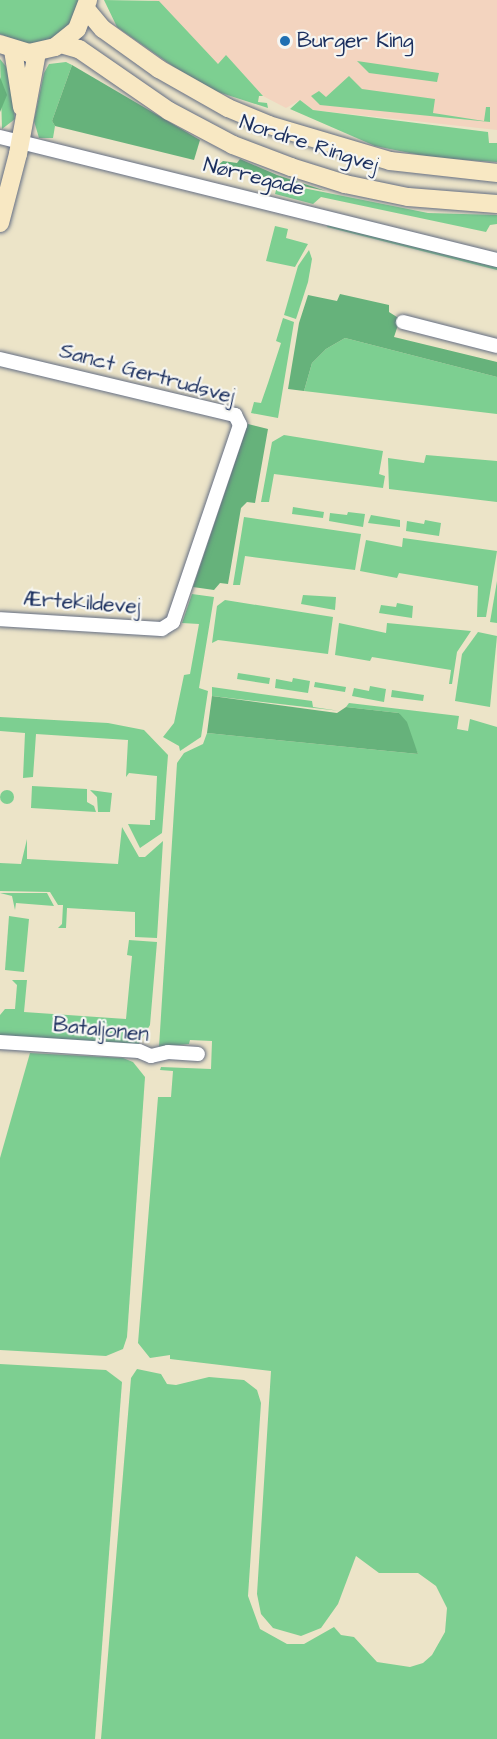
<!DOCTYPE html>
<html>
<head>
<meta charset="utf-8">
<style>
  body { margin:0 }
  #map { position:relative; width:497px; height:1739px; overflow:hidden; background:#ece4c8; font-family:"Architects Daughter",sans-serif }
  div>[style] { position:absolute }
  [style*='--x'] { left:calc(var(--x)*1px); top:calc(var(--y)*1px); width:calc(var(--w)*1px); rotate:calc(var(--a)*1deg) }
  .built>* { inset:0; background:#f3d4bf }
  .green>* { inset:0; background:#7dcf91 }
  .round { border-radius:50% }
  .forest>* { inset:0; background:#66b27b }
  .roads { filter:drop-shadow(0 0 2px #646e83) drop-shadow(0 0 2px #646e83) }
  .street>* { height:14px; margin:-7px; padding:0 7px; transform-origin:7px; border-radius:7px; background:#fff }
  .secondary>* { height:18px; margin:-9px; padding:0 9px; transform-origin:9px; border-radius:9px; background:#f8e8c3 }
  .dots>* { width:16px; height:16px; translate:-50% -50%; box-sizing:border-box; border:3px solid #f6f6f2; border-radius:50% }
  span { translate:-50% -50%; white-space:nowrap; text-align:center; line-height:1.15; -webkit-text-stroke:4.5px #f6f6f2; paint-order:stroke }
  .poi-label { font-size:21px; color:#1b2f5e }
  .left { translate:0 -50%; text-align:left }
  .street-label { font-size:21px; color:#1b2f5e }
</style>
</head>
<body>
<div id="map">
  <div class="built">
    <i style="clip-path:polygon(149px 0,497px 0,497px 130px,313px 110px,300px 100px,286px 108px,263px 96px,226px 56px,218px 64px,159px 2px)"></i>
  </div>
  <div class="green">
    <i style="clip-path:polygon(0 0,82px 0,78px 15px,59px 38px,30px 46px,0 34px)"></i>
    <i style="clip-path:polygon(104px 0,159px 1px,218px 64px,226px 55px,263px 96px,259px 96px,258px 102px,267px 103px,268px 108px,215px 91px,174px 67px,117px 27px)"></i>
    <i style="clip-path:polygon(0 59px,8px 69px,15px 119px,2px 129px)"></i>
    <i style="clip-path:polygon(357px 61px,439px 73px,437px 82px,369px 73px)"></i>
    <i style="clip-path:polygon(66px 62px,72px 65px,52px 121px,55px 126px,53px 138px,39px 138px,34px 121px,44px 73px,49px 64px)"></i>
    <i style="clip-path:polygon(349px 76px,362px 89px,435px 99px,433px 113px,484px 121px,486px 107px,490px 107px,490px 122px,320px 105px,311px 96px,319px 91px,326px 97px)"></i>
    <i style="clip-path:polygon(300px 100px,313px 110px,488px 132px,489px 143px,497px 143px,497px 162px,435px 158px,375px 146px,290px 109px)"></i>
    <i style="clip-path:polygon(278px 183px,428px 213px,497px 215px,497px 224px,490px 225px,486px 232px,321px 197px,313px 204px,275px 194px)"></i>
    <i style="clip-path:polygon(328px 225px,497px 267px,497px 270px,327px 227px)"></i>
    <i style="clip-path:polygon(275px 226px,288px 229px,286px 238px,308px 244px,295px 267px,266px 261px)"></i>
    <i style="clip-path:polygon(309px 250px,312px 259px,308px 282px,296px 319px,284px 315px,298px 266px)"></i>
    <i style="clip-path:polygon(283px 318px,294px 322px,278px 418px,251px 413px,254px 402px,261px 403px,268px 383px,281px 343px,276px 341px)"></i>
    <i style="clip-path:polygon(345px 338px,497px 377px,497px 414px,304px 391px,312px 363px,326px 349px)"></i>
    <i style="clip-path:polygon(284px 435px,383px 451px,379px 474px,385px 476px,383px 488px,274px 474px,269px 502px,261px 502px,272px 442px)"></i>
    <i style="clip-path:polygon(426px 455px,497px 461px,497px 502px,389px 489px,388px 458px,424px 463px)"></i>
    <i style="clip-path:polygon(293px 507px,324px 512px,323px 518px,292px 514px)"></i>
    <i style="clip-path:polygon(348px 512px,365px 514px,363px 527px,329px 521px,330px 513px,347px 515px)"></i>
    <i style="clip-path:polygon(371px 515px,400px 520px,400px 527px,368px 523px)"></i>
    <i style="clip-path:polygon(244px 517px,361px 534px,355px 570px,245px 556px,240px 585px,233px 585px)"></i>
    <i style="clip-path:polygon(425px 520px,441px 523px,439px 536px,406px 531px,407px 521px,424px 524px)"></i>
    <i style="clip-path:polygon(403px 538px,497px 551px,486px 617px,477px 617px,478px 586px,399px 573px,397px 578px,360px 571px,366px 540px,402px 547px)"></i>
    <i style="clip-path:polygon(497px 581px,497px 623px,490px 622px)"></i>
    <i style="clip-path:polygon(192px 594px,214px 597px,199px 688px,208px 691px,201px 737px,180px 751px,179px 746px,163px 737px,174px 723px,184px 675px,190px 674px,199px 624px,182px 623px)"></i>
    <i style="clip-path:polygon(303px 595px,336px 597px,335px 610px,301px 604px)"></i>
    <i style="clip-path:polygon(225px 600px,333px 617px,328px 654px,218px 640px,212px 643px,217px 606px)"></i>
    <i style="clip-path:polygon(397px 603px,413px 606px,412px 618px,379px 613px,381px 605px,396px 607px)"></i>
    <i style="clip-path:polygon(339px 623px,386px 633px,387px 623px,471px 631px,457px 652px,452px 684px,449px 684px,451px 670px,372px 657px,370px 661px,335px 655px)"></i>
    <i style="clip-path:polygon(478px 632px,497px 636px,490px 707px,455px 701px,462px 654px)"></i>
    <i style="clip-path:polygon(238px 673px,270px 678px,269px 684px,237px 679px)"></i>
    <i style="clip-path:polygon(293px 678px,310px 681px,308px 693px,275px 688px,276px 679px,292px 682px)"></i>
    <i style="clip-path:polygon(315px 682px,346px 687px,345px 692px,314px 687px)"></i>
    <i style="clip-path:polygon(370px 686px,386px 689px,384px 702px,352px 696px,354px 688px,369px 691px)"></i>
    <i style="clip-path:polygon(212px 687px,312px 701px,313px 707px,340px 711px,212px 696px)"></i>
    <i style="clip-path:polygon(392px 690px,424px 695px,423px 701px,391px 697px)"></i>
    <i style="clip-path:polygon(349px 703px,459px 716px,457px 729px,468px 731px,470px 719px,497px 727px,497px 1739px,101px 1739px,131px 1378px,137px 1369px,161px 1374px,167px 1384px,176px 1385px,209px 1377px,244px 1380px,257px 1390px,261px 1403px,248px 1596px,260px 1629px,287px 1644px,304px 1644px,334px 1627px,341px 1635px,354px 1637px,377px 1662px,410px 1667px,423px 1663px,432px 1655px,445px 1632px,447px 1608px,436px 1586px,418px 1573px,379px 1573px,356px 1556px,338px 1604px,321px 1628px,301px 1636px,273px 1628px,261px 1614px,257px 1594px,271px 1371px,170px 1359px,170px 1355px,150px 1358px,138px 1343px,158px 1097px,171px 1097px,173px 1071px,160px 1070px,161px 1067px,211px 1069px,212px 1041px,190px 1040px,189px 1044px,159px 1047px,177px 763px,184px 753px,203px 744px,207px 733px,418px 754px,399px 713px,346px 707px)"></i>
    <i style="clip-path:polygon(0 717px,108px 723px,144px 730px,168px 755px,162px 833px,140px 848px,128px 824px,150px 825px,150px 820px,155px 820px,157px 776px,129px 773px,126px 777px,128px 740px,36px 734px,33px 777px,23px 778px,25px 733px,0 731px)"></i>
    <i style="clip-path:polygon(32px 786px,87px 789px,87px 802px,94px 806px,96px 812px,31px 808px)"></i>
    <i class="round" style="left:0;top:790px;width:14px;height:14px"></i>
    <i style="clip-path:polygon(90px 790px,112px 793px,110px 812px,98px 812px,97px 797px)"></i>
    <i style="clip-path:polygon(122px 827px,139px 857px,145px 857px,163px 841px,157px 938px,135px 937px,135px 912px,67px 908px,66px 928px,58px 928px,62px 924px,63px 905px,58px 905px,50px 892px,0 891px,0 863px,21px 864px,27px 839px,27px 859px,118px 864px)"></i>
    <i style="clip-path:polygon(0 893px,47px 893px,54px 906px,16px 903px,15px 910px,12px 896px)"></i>
    <i style="clip-path:polygon(9px 916px,29px 919px,24px 972px,5px 970px)"></i>
    <i style="clip-path:polygon(129px 940px,157px 942px,150px 1025px,138px 1045px,0 1036px,0 1015px,5px 1009px,15px 1009px,17px 985px,12px 980px,27px 980px,24px 1012px,126px 1019px,132px 956px,127px 955px)"></i>
    <i style="clip-path:polygon(30px 1053px,123px 1058px,133px 1062px,145px 1077px,127px 1337px,123px 1349px,106px 1356px,0 1350px,0 1158px)"></i>
    <i style="clip-path:polygon(0 1364px,106px 1370px,122px 1382px,95px 1739px,0 1739px)"></i>
  </div>
  <div class="forest">
    <i style="clip-path:polygon(72px 65px,200px 140px,194px 160px,55px 126px,52px 121px)"></i>
    <i style="clip-path:polygon(0 77px,7px 95px,0 112px)"></i>
    <i style="clip-path:polygon(240px 159px,277px 175px,326px 191px,216px 167px,223px 161px,237px 163px)"></i>
    <i style="clip-path:polygon(340px 294px,389px 305px,389px 312px,400px 319px,394px 337px,497px 362px,497px 377px,345px 338px,326px 349px,312px 363px,304px 391px,288px 389px,299px 323px,308px 295px,337px 301px)"></i>
    <i style="clip-path:polygon(248px 424px,268px 429px,255px 503px,247px 502px,241px 508px,228px 584px,220px 583px,214px 590px,193px 587px)"></i>
    <i style="clip-path:polygon(212px 696px,337px 713px,346px 707px,399px 713px,407px 722px,418px 754px,207px 733px)"></i>
  </div>
  <div class="roads">
    <div class="street">
      <i style="--x:0;--y:137;--w:512;--a:13.9"></i>
      <i style="--x:403;--y:322;--w:97;--a:14.3"></i>
      <i style="--x:0;--y:359;--w:242;--a:13.4"></i>
      <i style="--x:235;--y:415;--w:11;--a:63"></i>
      <i style="--x:240;--y:425;--w:208;--a:108.8"></i>
      <i style="--x:173;--y:622;--w:13;--a:148"></i>
      <i style="--x:162;--y:629;--w:162;--a:-176.5"></i>
      <i style="--x:0;--y:1042;--w:139;--a:3.7"></i>
      <i style="--x:139;--y:1051;--w:13;--a:23"></i>
      <i style="--x:151;--y:1056;--w:17;--a:-13"></i>
      <i style="--x:168;--y:1052;--w:30;--a:4"></i>
    </div>
    <div class="secondary">
      <i style="--x:86;--y:9;--w:26;--a:50"></i>
      <i style="--x:103;--y:29;--w:69;--a:35.5"></i>
      <i style="--x:159;--y:69;--w:79;--a:29.5"></i>
      <i style="--x:228;--y:108;--w:44;--a:22.5"></i>
      <i style="--x:269;--y:125;--w:126;--a:16.6"></i>
      <i style="--x:390;--y:161;--w:108;--a:6.4"></i>
      <i style="--x:0;--y:44;--w:30;--a:17"></i>
      <i style="--x:29;--y:53;--w:27;--a:-13"></i>
      <i style="--x:55;--y:47;--w:28;--a:-39"></i>
      <i style="--x:77;--y:29;--w:31;--a:-69"></i>
      <i style="--x:61;--y:44;--w:19;--a:16"></i>
      <i style="--x:79;--y:49;--w:109;--a:34.6"></i>
      <i style="--x:169;--y:111;--w:72;--a:28"></i>
      <i style="--x:233;--y:145;--w:62;--a:20.8"></i>
      <i style="--x:291;--y:167;--w:57;--a:17.5"></i>
      <i style="--x:345;--y:184;--w:64;--a:11.7"></i>
      <i style="--x:408;--y:197;--w:89;--a:4.5"></i>
      <i style="--x:13;--y:50;--w:58;--a:81"></i>
      <i style="--x:0;--y:223;--w:71;--a:-75.4"></i>
      <i style="--x:18;--y:154;--w:104;--a:-79.4"></i>
    </div>
  </div>
  <div class="dots">
    <i style="left:285px;top:41px;background:#1f6fb2"></i>
  </div>
  <div class="poi-label">
    <span class="left" style="left:297px;top:41px">Burger King</span>
  </div>
  <div class="street-label">
    <span style="left:309px;top:144px;rotate:18deg">Nordre Ringvej</span>
    <span style="left:254px;top:177px;rotate:14deg">Nørregade</span>
    <span style="left:147px;top:374px;rotate:15deg">Sanct Gertrudsvej</span>
    <span style="left:82px;top:603px;rotate:4deg">Ærtekildevej</span>
    <span style="left:101px;top:1030px;rotate:6deg">Bataljonen</span>
  </div>
</div>
</body>
</html>
